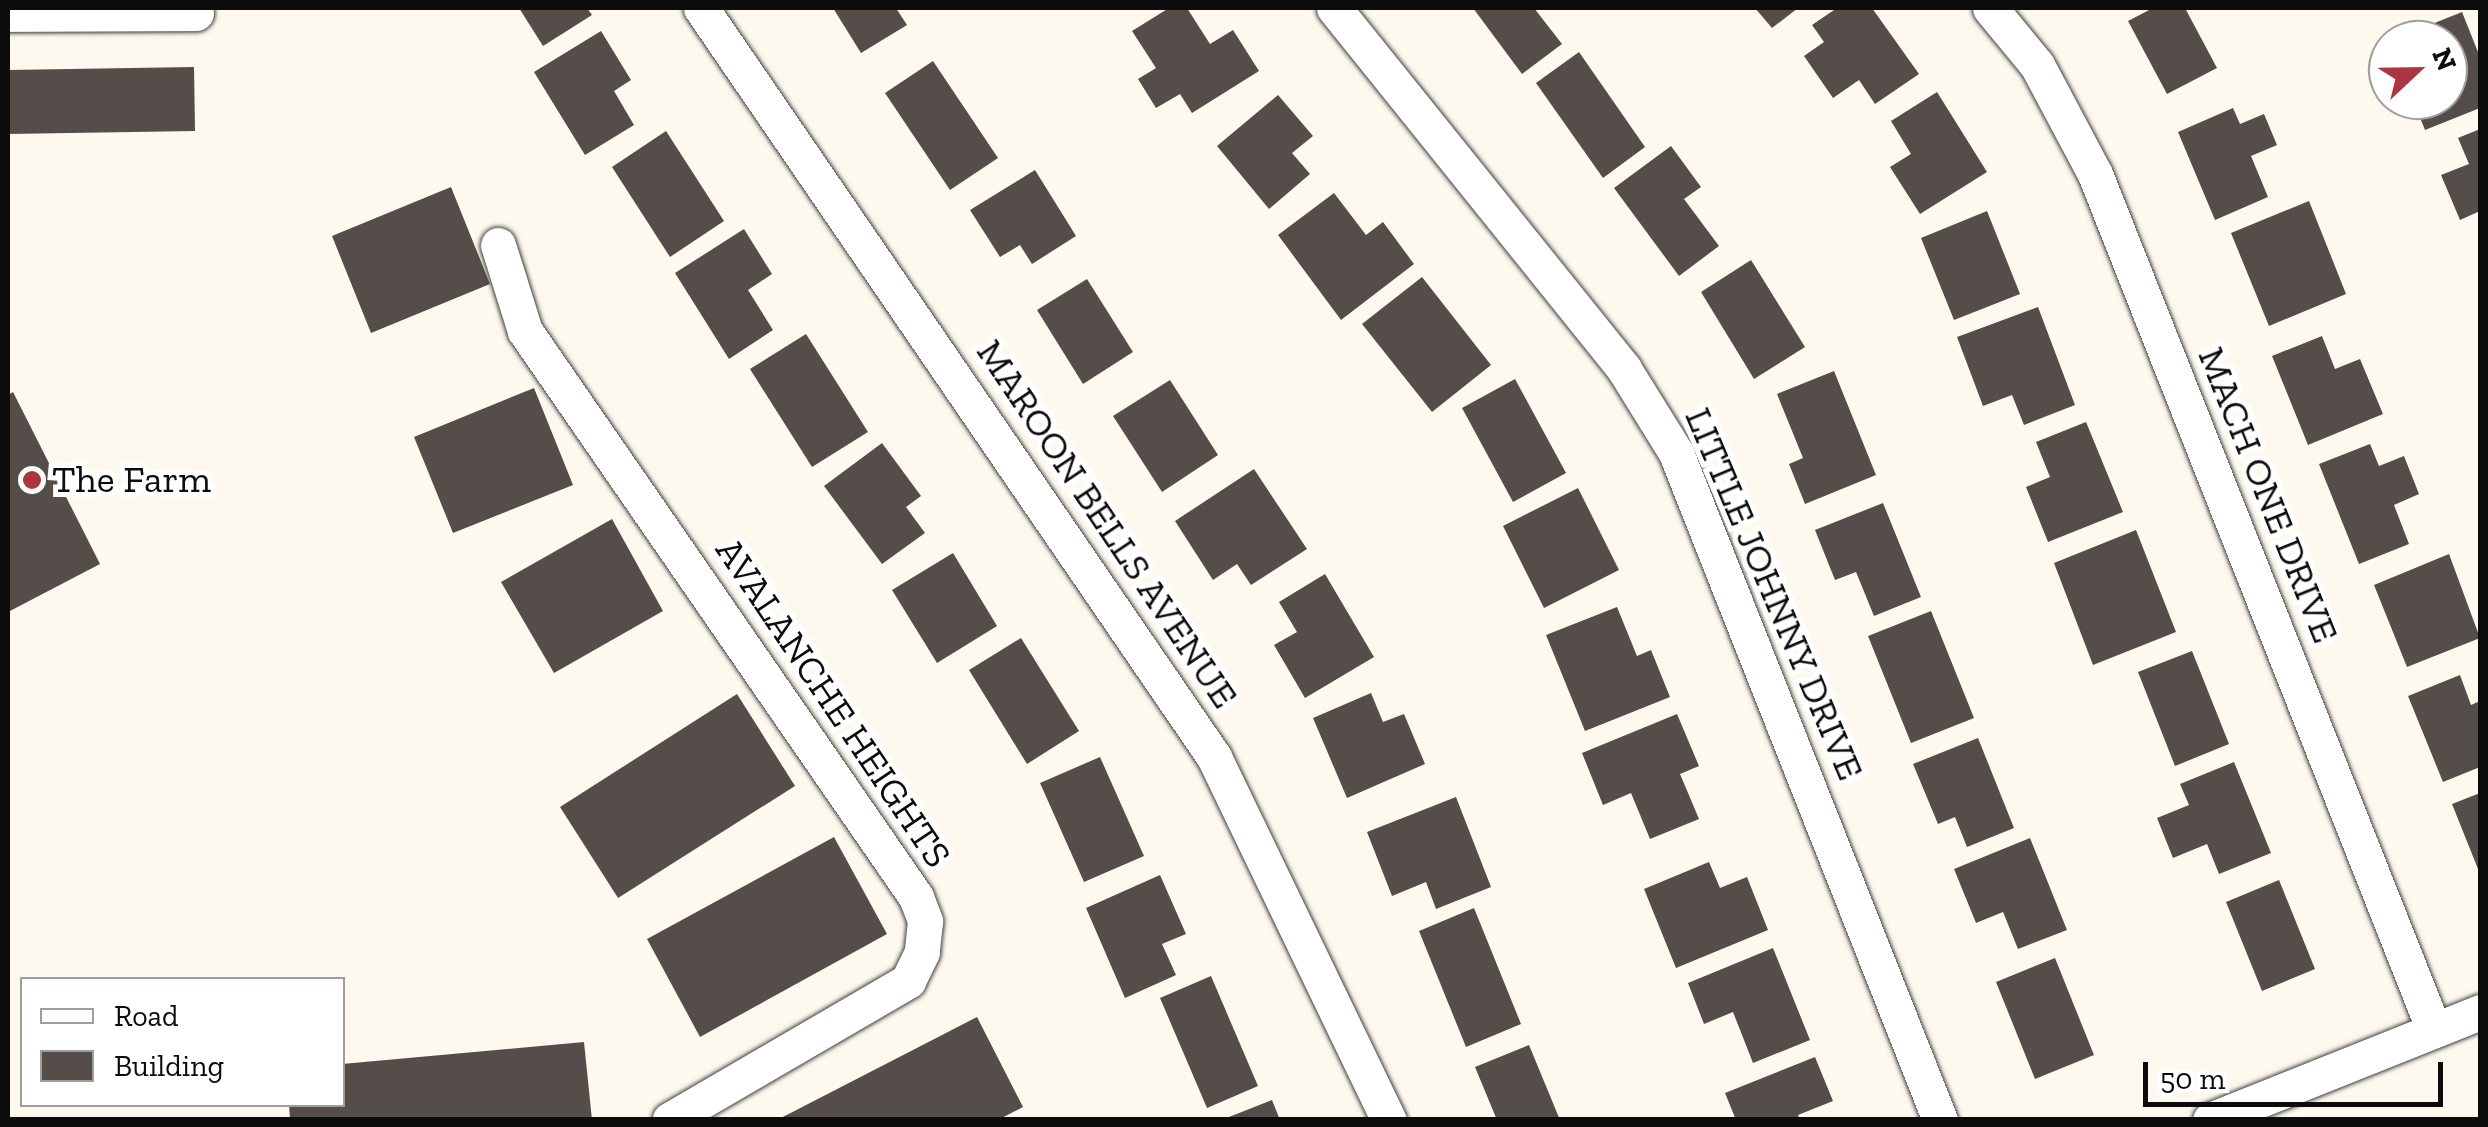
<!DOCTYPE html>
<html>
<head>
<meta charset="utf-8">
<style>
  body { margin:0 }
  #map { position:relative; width:2488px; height:1127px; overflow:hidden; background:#fdf9ee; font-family:"Zilla Slab",serif }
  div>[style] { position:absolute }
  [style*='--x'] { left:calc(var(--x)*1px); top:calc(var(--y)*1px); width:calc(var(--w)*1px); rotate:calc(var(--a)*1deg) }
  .building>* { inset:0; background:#544d4a }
  .roads { filter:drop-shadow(0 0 2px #3f3f3f) drop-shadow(0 0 2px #3f3f3f) }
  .street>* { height:35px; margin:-17.5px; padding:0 17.5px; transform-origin:17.5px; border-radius:17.5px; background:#fff }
  .dots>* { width:28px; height:28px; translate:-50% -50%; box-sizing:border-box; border:5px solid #fff; border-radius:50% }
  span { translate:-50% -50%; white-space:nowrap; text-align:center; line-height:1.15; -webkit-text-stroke:10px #fff; paint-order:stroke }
  .poi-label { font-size:38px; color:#0c0c0c }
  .left { translate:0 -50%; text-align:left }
  .street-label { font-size:38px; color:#0c0c0c }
  .frame { position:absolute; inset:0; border:10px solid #0c0c0c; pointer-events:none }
  .legend { position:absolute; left:20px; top:977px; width:325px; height:130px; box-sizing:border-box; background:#fff; border:2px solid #9e9e9e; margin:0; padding:12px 18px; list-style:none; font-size:30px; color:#0c0c0c }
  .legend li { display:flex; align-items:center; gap:20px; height:50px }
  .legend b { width:50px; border:2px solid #9e9e9e }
  .north { position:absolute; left:2368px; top:20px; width:100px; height:100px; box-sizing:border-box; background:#fff; border:2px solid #9e9e9e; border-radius:50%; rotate:68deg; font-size:28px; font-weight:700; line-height:40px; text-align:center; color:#0c0c0c }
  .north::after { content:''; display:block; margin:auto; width:35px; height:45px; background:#ab3641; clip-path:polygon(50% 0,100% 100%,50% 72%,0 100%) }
  .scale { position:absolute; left:2143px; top:1062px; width:300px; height:45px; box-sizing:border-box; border:5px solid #0c0c0c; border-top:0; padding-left:12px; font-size:30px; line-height:35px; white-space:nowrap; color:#0c0c0c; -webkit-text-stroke:8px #fff; paint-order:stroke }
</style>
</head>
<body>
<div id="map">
  <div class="building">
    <i style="clip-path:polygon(519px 8px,587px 8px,592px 15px,543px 46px)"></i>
    <i style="clip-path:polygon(833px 8px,896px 8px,907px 25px,861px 53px)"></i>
    <i style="clip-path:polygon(1169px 8px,1187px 8px,1210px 44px,1233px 30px,1259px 71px,1192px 113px,1180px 94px,1156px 108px,1138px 79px,1156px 68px,1132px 31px)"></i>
    <i style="clip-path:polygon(1473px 8px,1534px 8px,1562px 44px,1522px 74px)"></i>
    <i style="clip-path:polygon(1755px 8px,1798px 8px,1772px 28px)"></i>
    <i style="clip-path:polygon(1837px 8px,1872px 8px,1919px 74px,1875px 104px,1859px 80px,1833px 98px,1804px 56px,1824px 42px,1812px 25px)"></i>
    <i style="clip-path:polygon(2153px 8px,2185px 8px,2217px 68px,2167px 94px,2128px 21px)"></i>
    <i style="clip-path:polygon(2462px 12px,2480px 57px,2480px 108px,2425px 130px,2413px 100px,2448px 100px,2448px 40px,2392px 40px)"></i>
    <i style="clip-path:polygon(601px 31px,631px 80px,614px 91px,634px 125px,585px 155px,534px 72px)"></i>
    <i style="clip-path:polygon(1579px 52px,1645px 147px,1603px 178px,1536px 83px)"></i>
    <i style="clip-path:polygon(933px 61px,998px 158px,950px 190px,885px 93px)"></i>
    <i style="clip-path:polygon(194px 67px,195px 131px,8px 134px,8px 70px)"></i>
    <i style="clip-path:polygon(1937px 92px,1987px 172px,1920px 214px,1890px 167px,1911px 154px,1891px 121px)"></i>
    <i style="clip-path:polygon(1278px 95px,1313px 136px,1292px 153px,1310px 174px,1269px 209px,1217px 146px)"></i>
    <i style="clip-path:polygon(2233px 108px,2240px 124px,2264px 114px,2277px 145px,2251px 156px,2268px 197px,2215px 220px,2178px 132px)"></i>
    <i style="clip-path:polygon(2480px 129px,2480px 211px,2460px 220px,2441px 175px,2469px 164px,2458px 138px)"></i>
    <i style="clip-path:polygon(666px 131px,724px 221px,670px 257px,612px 167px)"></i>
    <i style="clip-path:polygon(1671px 146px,1701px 187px,1684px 199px,1719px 246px,1679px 276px,1614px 188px)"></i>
    <i style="clip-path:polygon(1035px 170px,1076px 236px,1032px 264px,1020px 245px,1000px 257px,970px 210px)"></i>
    <i style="clip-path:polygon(451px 187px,490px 284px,371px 333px,332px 236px)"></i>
    <i style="clip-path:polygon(1334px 193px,1366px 235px,1383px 222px,1414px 264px,1341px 320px,1278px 235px)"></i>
    <i style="clip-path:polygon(2309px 201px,2346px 294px,2269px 326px,2231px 233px)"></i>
    <i style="clip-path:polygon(1987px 211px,2020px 294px,1954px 320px,1921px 238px)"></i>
    <i style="clip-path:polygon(744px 229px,772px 274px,748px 290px,773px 330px,729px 359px,675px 273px)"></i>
    <i style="clip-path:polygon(1751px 260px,1805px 347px,1754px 379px,1701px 292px)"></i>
    <i style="clip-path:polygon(1422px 277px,1491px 365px,1432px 412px,1362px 324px)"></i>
    <i style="clip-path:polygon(1087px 279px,1133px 352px,1083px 384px,1037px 310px)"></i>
    <i style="clip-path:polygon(2038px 307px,2075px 405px,2024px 425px,2012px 395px,1983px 406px,1957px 337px)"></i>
    <i style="clip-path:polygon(806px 334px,868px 432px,812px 467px,750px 369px)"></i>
    <i style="clip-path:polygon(2322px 336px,2335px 369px,2360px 359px,2383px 414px,2308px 445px,2272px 356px)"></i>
    <i style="clip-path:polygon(1834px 371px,1876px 475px,1805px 504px,1789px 464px,1803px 458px,1777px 394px)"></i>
    <i style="clip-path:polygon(1515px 379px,1566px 473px,1513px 502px,1462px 408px)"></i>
    <i style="clip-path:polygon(1170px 380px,1218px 455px,1162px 492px,1113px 416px)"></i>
    <i style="clip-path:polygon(534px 388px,573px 485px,453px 533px,414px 437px)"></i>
    <i style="clip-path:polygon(13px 392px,100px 564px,8px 612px,8px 395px)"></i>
    <i style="clip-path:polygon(2086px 422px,2123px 512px,2048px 542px,2026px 487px,2050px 477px,2036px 442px)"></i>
    <i style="clip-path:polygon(882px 443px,921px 496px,906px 507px,925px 533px,882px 564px,824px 486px)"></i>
    <i style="clip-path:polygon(2370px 444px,2379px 466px,2404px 456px,2419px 494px,2394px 505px,2409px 544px,2359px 564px,2319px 464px)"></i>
    <i style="clip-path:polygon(1254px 469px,1307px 549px,1251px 585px,1237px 564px,1213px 580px,1175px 521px)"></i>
    <i style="clip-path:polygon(1578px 488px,1619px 570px,1544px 608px,1503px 526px)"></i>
    <i style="clip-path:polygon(1883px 503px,1921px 597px,1874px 616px,1856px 572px,1835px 580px,1815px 530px)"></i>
    <i style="clip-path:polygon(612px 519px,663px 611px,554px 673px,501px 582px)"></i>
    <i style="clip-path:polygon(2136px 530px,2176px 632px,2093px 665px,2054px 563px)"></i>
    <i style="clip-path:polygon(953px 553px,997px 626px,937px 663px,892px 590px)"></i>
    <i style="clip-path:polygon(2449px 554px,2480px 638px,2407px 667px,2374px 585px)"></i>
    <i style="clip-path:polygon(1325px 574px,1374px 657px,1305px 698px,1274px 645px,1297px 632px,1279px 602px)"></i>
    <i style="clip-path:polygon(1617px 607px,1637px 656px,1651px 650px,1670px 697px,1585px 731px,1546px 635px)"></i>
    <i style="clip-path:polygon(1931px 611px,1974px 718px,1911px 743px,1868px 636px)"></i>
    <i style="clip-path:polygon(1021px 638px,1079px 731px,1027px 764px,969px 670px)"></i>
    <i style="clip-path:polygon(2192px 651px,2229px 744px,2175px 766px,2138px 672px)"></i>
    <i style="clip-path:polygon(2460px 675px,2471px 705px,2480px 701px,2480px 767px,2443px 782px,2408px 696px)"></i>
    <i style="clip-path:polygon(1371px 693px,1383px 722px,1404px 714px,1425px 764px,1347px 798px,1313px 718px)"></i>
    <i style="clip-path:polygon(737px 694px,795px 786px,618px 898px,560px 807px)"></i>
    <i style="clip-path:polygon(1677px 714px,1699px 766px,1680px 774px,1699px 819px,1650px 839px,1631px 793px,1603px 805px,1582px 753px)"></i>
    <i style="clip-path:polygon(1978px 738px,2014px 828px,1967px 847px,1955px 817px,1938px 824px,1913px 764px)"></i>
    <i style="clip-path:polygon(1100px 757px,1144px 856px,1084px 882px,1040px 783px)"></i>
    <i style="clip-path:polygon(2234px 762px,2271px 853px,2219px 874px,2207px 844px,2173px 858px,2157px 818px,2189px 805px,2180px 784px)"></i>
    <i style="clip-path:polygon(2480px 793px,2480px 874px,2452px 804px)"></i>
    <i style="clip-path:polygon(1456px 797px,1491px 887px,1436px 909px,1426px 882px,1392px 896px,1367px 832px)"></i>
    <i style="clip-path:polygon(834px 837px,887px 934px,700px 1037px,647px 939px)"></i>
    <i style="clip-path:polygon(2030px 838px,2067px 930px,2018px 949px,2003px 912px,1976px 923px,1954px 869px)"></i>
    <i style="clip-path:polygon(1709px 862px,1720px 888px,1747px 877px,1768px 930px,1676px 968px,1644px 889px)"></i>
    <i style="clip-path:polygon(1160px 875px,1186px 934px,1162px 944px,1176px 975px,1125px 998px,1086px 908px)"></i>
    <i style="clip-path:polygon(2279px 880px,2315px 969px,2262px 991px,2226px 902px)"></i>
    <i style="clip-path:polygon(1474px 908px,1521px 1024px,1466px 1047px,1419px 931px)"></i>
    <i style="clip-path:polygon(1773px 948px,1810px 1040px,1753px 1063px,1733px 1012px,1704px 1024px,1688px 983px)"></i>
    <i style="clip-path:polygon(2055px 958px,2094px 1055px,2035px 1079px,1996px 982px)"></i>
    <i style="clip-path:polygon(1211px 976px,1258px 1086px,1207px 1108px,1160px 998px)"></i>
    <i style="clip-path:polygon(977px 1017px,1023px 1107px,998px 1120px,777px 1120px)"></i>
    <i style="clip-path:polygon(584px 1042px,592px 1120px,290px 1120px,289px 1104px,342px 1104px,342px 1064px)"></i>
    <i style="clip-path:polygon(1529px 1045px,1560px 1120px,1497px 1120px,1475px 1067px)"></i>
    <i style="clip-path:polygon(1815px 1057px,1833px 1101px,1798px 1115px,1800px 1120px,1736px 1120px,1725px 1093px)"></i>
    <i style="clip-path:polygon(1272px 1100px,1280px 1120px,1224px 1120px,1224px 1119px)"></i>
  </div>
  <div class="roads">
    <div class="street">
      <i style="--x:701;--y:8;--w:908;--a:55.59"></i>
      <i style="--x:1214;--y:757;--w:403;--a:64.3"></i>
      <i style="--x:1334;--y:8;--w:463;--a:51.2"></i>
      <i style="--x:1624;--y:369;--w:99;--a:58.2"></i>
      <i style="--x:1676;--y:453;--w:717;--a:68.41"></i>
      <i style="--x:1990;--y:8;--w:74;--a:50.5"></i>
      <i style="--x:2037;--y:65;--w:123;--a:62"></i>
      <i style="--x:2095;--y:174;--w:921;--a:68.4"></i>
      <i style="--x:8;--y:14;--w:188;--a:-0.3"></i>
      <i style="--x:498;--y:245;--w:90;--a:72.6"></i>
      <i style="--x:525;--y:331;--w:688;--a:55.36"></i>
      <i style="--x:916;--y:897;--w:26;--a:69"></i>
      <i style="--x:925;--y:921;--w:31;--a:96"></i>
      <i style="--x:922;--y:952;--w:32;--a:116"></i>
      <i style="--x:908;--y:981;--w:276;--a:149.8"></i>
      <i style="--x:2210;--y:1120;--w:291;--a:-21.8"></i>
    </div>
  </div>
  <div class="dots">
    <i style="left:32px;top:480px;background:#ab3641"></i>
  </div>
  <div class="poi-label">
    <span class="left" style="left:52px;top:480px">The Farm</span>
  </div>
  <div class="street-label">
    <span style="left:2268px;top:495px;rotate:68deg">MACH ONE DRIVE</span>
    <span style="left:1107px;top:524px;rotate:56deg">MAROON BELLS AVENUE</span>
    <span style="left:1774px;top:594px;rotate:67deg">LITTLE JOHNNY DRIVE</span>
    <span style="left:833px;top:703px;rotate:56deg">AVALANCHE HEIGHTS</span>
  </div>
  <div class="frame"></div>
  <ul class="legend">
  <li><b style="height:12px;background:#fff"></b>Road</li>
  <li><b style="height:28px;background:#544d4a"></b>Building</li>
  </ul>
  <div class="north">N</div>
  <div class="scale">50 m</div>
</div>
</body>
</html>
